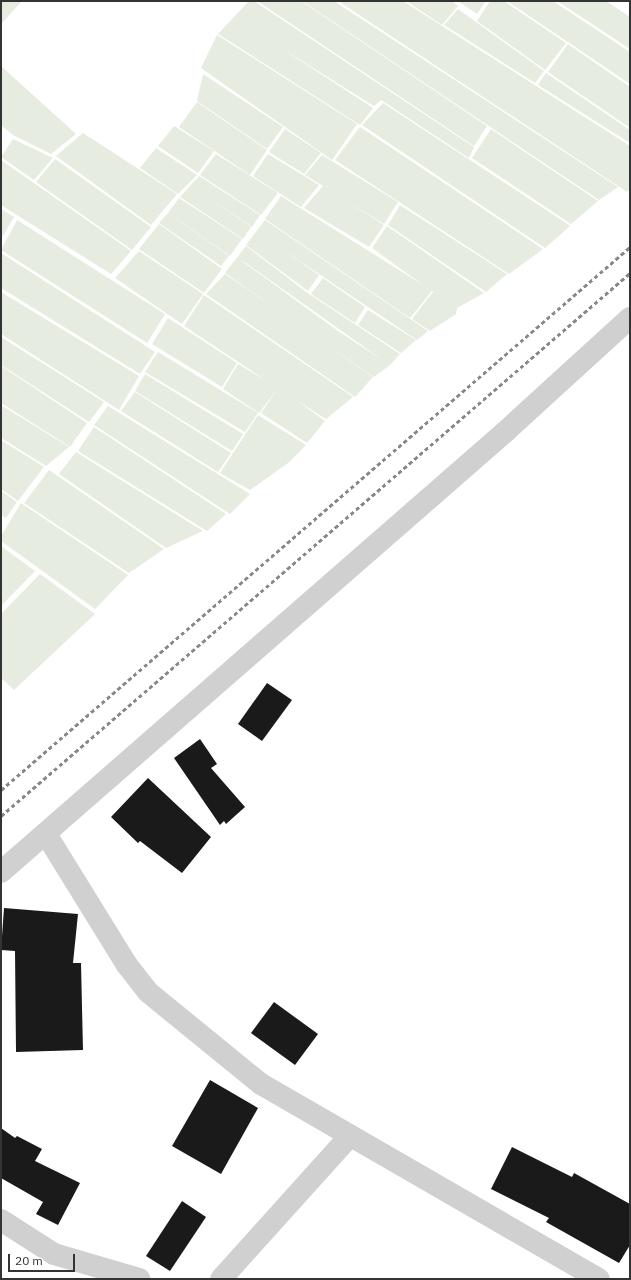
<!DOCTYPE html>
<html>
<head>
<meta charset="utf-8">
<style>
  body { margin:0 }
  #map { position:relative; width:631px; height:1280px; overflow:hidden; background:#fff; font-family:"IBM Plex Sans",sans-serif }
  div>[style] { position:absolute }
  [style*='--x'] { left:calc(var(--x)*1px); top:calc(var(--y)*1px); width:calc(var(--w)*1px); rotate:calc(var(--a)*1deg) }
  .green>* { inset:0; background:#e6ecdf }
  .building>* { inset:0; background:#1a1a1a }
  .minor>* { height:22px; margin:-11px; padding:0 11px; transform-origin:11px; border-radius:11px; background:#d0d0d0 }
  .rail>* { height:3px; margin-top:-1.5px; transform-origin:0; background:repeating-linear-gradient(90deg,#888 0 4px,transparent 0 7px) }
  span { translate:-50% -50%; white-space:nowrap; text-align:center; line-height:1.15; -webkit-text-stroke:4px #fff; paint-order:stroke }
  .frame { position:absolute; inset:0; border:2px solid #333; pointer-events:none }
  .scale { position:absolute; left:8px; top:1254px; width:67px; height:18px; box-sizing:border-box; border:2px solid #333; border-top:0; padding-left:5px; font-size:12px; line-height:14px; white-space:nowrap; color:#333; -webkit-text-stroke:3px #fff; paint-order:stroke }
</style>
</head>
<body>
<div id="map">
  <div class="green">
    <i style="clip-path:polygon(1px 1px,22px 1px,1px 24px)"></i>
    <i style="clip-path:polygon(249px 1px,254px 1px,474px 147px,469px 158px,381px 100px,374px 106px,278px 46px,373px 108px,360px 125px,218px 34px)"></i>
    <i style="clip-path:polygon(257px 1px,301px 1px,487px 126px,474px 146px)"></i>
    <i style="clip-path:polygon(302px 1px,334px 1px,618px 187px,599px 200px)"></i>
    <i style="clip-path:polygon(338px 1px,403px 1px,630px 146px,630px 188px,627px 192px)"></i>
    <i style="clip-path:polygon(406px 1px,452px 1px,458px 6px,442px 25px)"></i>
    <i style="clip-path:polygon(458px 1px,486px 1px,477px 14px)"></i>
    <i style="clip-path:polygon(490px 1px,504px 1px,566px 43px,545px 70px,477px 21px)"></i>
    <i style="clip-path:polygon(507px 1px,553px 1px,630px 52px,630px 84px)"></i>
    <i style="clip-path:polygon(557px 1px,606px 1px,630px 17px,630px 49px)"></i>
    <i style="clip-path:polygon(458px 9px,544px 71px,535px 83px,444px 25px)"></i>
    <i style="clip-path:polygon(217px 35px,357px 124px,332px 160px,201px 68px)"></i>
    <i style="clip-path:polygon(568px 44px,630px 87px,630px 128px,548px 72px)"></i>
    <i style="clip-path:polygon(1px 66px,76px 134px,51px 154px,13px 135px,1px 125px)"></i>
    <i style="clip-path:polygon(546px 73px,630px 130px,630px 143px,538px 85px)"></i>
    <i style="clip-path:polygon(203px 74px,283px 127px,267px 149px,197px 101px)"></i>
    <i style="clip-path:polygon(197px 102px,267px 150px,250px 175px,179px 127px)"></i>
    <i style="clip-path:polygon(383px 103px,566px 223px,570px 226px,545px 248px,362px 125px)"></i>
    <i style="clip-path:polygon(174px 126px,214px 151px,198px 173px,158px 146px)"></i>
    <i style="clip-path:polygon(360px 127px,543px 249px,509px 274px,335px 160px)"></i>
    <i style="clip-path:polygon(285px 129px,321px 153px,304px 174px,269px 152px)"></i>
    <i style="clip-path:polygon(491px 129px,598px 201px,571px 224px,472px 158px)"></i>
    <i style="clip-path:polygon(83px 133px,177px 194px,151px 225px,56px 156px)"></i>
    <i style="clip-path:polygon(13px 139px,53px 158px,34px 180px,1px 157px)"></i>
    <i style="clip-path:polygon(156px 148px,197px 175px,178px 194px,140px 168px)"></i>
    <i style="clip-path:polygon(216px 154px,278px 193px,261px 215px,200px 175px)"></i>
    <i style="clip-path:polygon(268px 154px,319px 185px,301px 207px,253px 176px)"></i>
    <i style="clip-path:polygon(322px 155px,398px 202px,384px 224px,343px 199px,384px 225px,369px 247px,304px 208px,323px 186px,305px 175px)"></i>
    <i style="clip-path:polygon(55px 159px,151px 227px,132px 250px,36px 182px)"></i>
    <i style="clip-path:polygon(1px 160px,131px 251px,111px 274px,1px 205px)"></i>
    <i style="clip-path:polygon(199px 176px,260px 215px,252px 227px,203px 194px,251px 227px,243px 239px,180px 197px)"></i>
    <i style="clip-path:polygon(281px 196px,423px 285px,372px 248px,387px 226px,484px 293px,457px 308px,456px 314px,430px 331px,412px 319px,433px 292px,449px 303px,432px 291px,410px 318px,265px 219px)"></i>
    <i style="clip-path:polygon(179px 198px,242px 239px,230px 256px,168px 213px)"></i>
    <i style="clip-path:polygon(400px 205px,507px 274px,486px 292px,388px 225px)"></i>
    <i style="clip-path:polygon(1px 209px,14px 217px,1px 239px)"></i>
    <i style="clip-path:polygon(168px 213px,229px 256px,221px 266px,159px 223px)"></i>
    <i style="clip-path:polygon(17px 220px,165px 314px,147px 343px,1px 250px)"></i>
    <i style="clip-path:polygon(265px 220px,428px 331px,417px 340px,276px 245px,319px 275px,308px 291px,246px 245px)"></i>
    <i style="clip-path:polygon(159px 224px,222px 269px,204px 293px,139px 249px)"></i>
    <i style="clip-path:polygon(evenodd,246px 246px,309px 294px,400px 354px,390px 365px,374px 377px,318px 338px,373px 377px,355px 397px,206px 294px,225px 274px,280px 311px,225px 273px,246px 246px,242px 261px,243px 261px,384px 361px,338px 331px,242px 261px)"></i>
    <i style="clip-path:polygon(139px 251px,203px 294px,182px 324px,115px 278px)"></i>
    <i style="clip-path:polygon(1px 253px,155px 352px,140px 374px,1px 288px)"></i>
    <i style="clip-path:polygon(323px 278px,365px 307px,355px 323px,311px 294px)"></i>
    <i style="clip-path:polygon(1px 292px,139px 376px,119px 410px,1px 334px)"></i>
    <i style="clip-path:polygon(204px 295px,353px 397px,326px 419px,296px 400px,325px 421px,307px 443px,261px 413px,278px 388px,259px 413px,223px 389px,238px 364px,267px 381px,184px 326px)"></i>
    <i style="clip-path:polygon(368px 310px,416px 340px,401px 353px,358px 325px)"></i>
    <i style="clip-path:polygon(168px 318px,237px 363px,222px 387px,152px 344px)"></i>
    <i style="clip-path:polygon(1px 337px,104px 402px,89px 422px,1px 365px)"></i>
    <i style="clip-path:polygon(158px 352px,258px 413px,245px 432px,145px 372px)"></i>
    <i style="clip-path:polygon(1px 366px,87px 423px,70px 447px,1px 403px)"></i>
    <i style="clip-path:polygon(145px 374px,243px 434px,232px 451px,135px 391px)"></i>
    <i style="clip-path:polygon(135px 392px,231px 453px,218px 472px,121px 411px)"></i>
    <i style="clip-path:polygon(1px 405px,69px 447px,46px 466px,1px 438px)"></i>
    <i style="clip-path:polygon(108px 406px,250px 494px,230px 514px,94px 425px)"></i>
    <i style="clip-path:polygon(258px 415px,306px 445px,288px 463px,250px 490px,220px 473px)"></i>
    <i style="clip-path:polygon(94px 427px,226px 514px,207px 531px,78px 451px)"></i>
    <i style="clip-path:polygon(1px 440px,44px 467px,18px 501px,1px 489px)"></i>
    <i style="clip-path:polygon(76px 452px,203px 531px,166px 548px,59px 474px)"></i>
    <i style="clip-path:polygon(49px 470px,164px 549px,129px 573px,24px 503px)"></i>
    <i style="clip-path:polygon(1px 491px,17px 502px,6px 518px,1px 515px)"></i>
    <i style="clip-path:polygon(21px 503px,128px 575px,95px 609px,1px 541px,1px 536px)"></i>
    <i style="clip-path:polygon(1px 546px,35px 571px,1px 606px)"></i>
    <i style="clip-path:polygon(40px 574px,95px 614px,14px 690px,1px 678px,1px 614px)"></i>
  </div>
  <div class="building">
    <i style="clip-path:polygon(267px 683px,292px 700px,262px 741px,238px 724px)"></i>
    <i style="clip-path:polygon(200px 739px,217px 764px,211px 768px,245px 807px,226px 824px,224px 821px,220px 825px,174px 758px)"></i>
    <i style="clip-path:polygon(148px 778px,211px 837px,182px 873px,140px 841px,138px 843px,111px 817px)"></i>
    <i style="clip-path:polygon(4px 908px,78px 914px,73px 963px,81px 963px,83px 1050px,16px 1052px,15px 951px,1px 950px)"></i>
    <i style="clip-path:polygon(274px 1002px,318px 1034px,295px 1065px,251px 1033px)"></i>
    <i style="clip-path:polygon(210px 1080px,258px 1108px,221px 1174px,172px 1146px)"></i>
    <i style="clip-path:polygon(1px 1128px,15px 1138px,17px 1136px,42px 1149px,35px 1161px,80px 1183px,58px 1225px,36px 1214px,43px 1202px,1px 1178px)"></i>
    <i style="clip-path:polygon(512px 1147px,572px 1177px,574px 1173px,630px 1204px,630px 1245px,619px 1263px,546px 1222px,549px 1218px,491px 1189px)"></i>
    <i style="clip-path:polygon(182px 1201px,206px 1217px,170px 1271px,146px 1256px)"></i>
  </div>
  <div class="minor">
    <i style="--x:46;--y:834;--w:154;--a:58.3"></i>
    <i style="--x:127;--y:965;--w:34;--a:52"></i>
    <i style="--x:148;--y:992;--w:146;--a:39.2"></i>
    <i style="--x:261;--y:1084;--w:390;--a:30"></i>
    <i style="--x:1;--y:872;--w:669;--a:-41.12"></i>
    <i style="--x:505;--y:432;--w:169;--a:-42.4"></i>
    <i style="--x:1;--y:1220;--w:63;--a:32.7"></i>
    <i style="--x:54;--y:1254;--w:89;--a:16.4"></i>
    <i style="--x:221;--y:1279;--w:191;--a:-48"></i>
  </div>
  <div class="rail">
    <i style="--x:1;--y:790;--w:831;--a:-40.8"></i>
    <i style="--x:1;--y:816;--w:831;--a:-40.8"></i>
  </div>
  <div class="frame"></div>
  <div class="scale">20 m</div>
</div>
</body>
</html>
